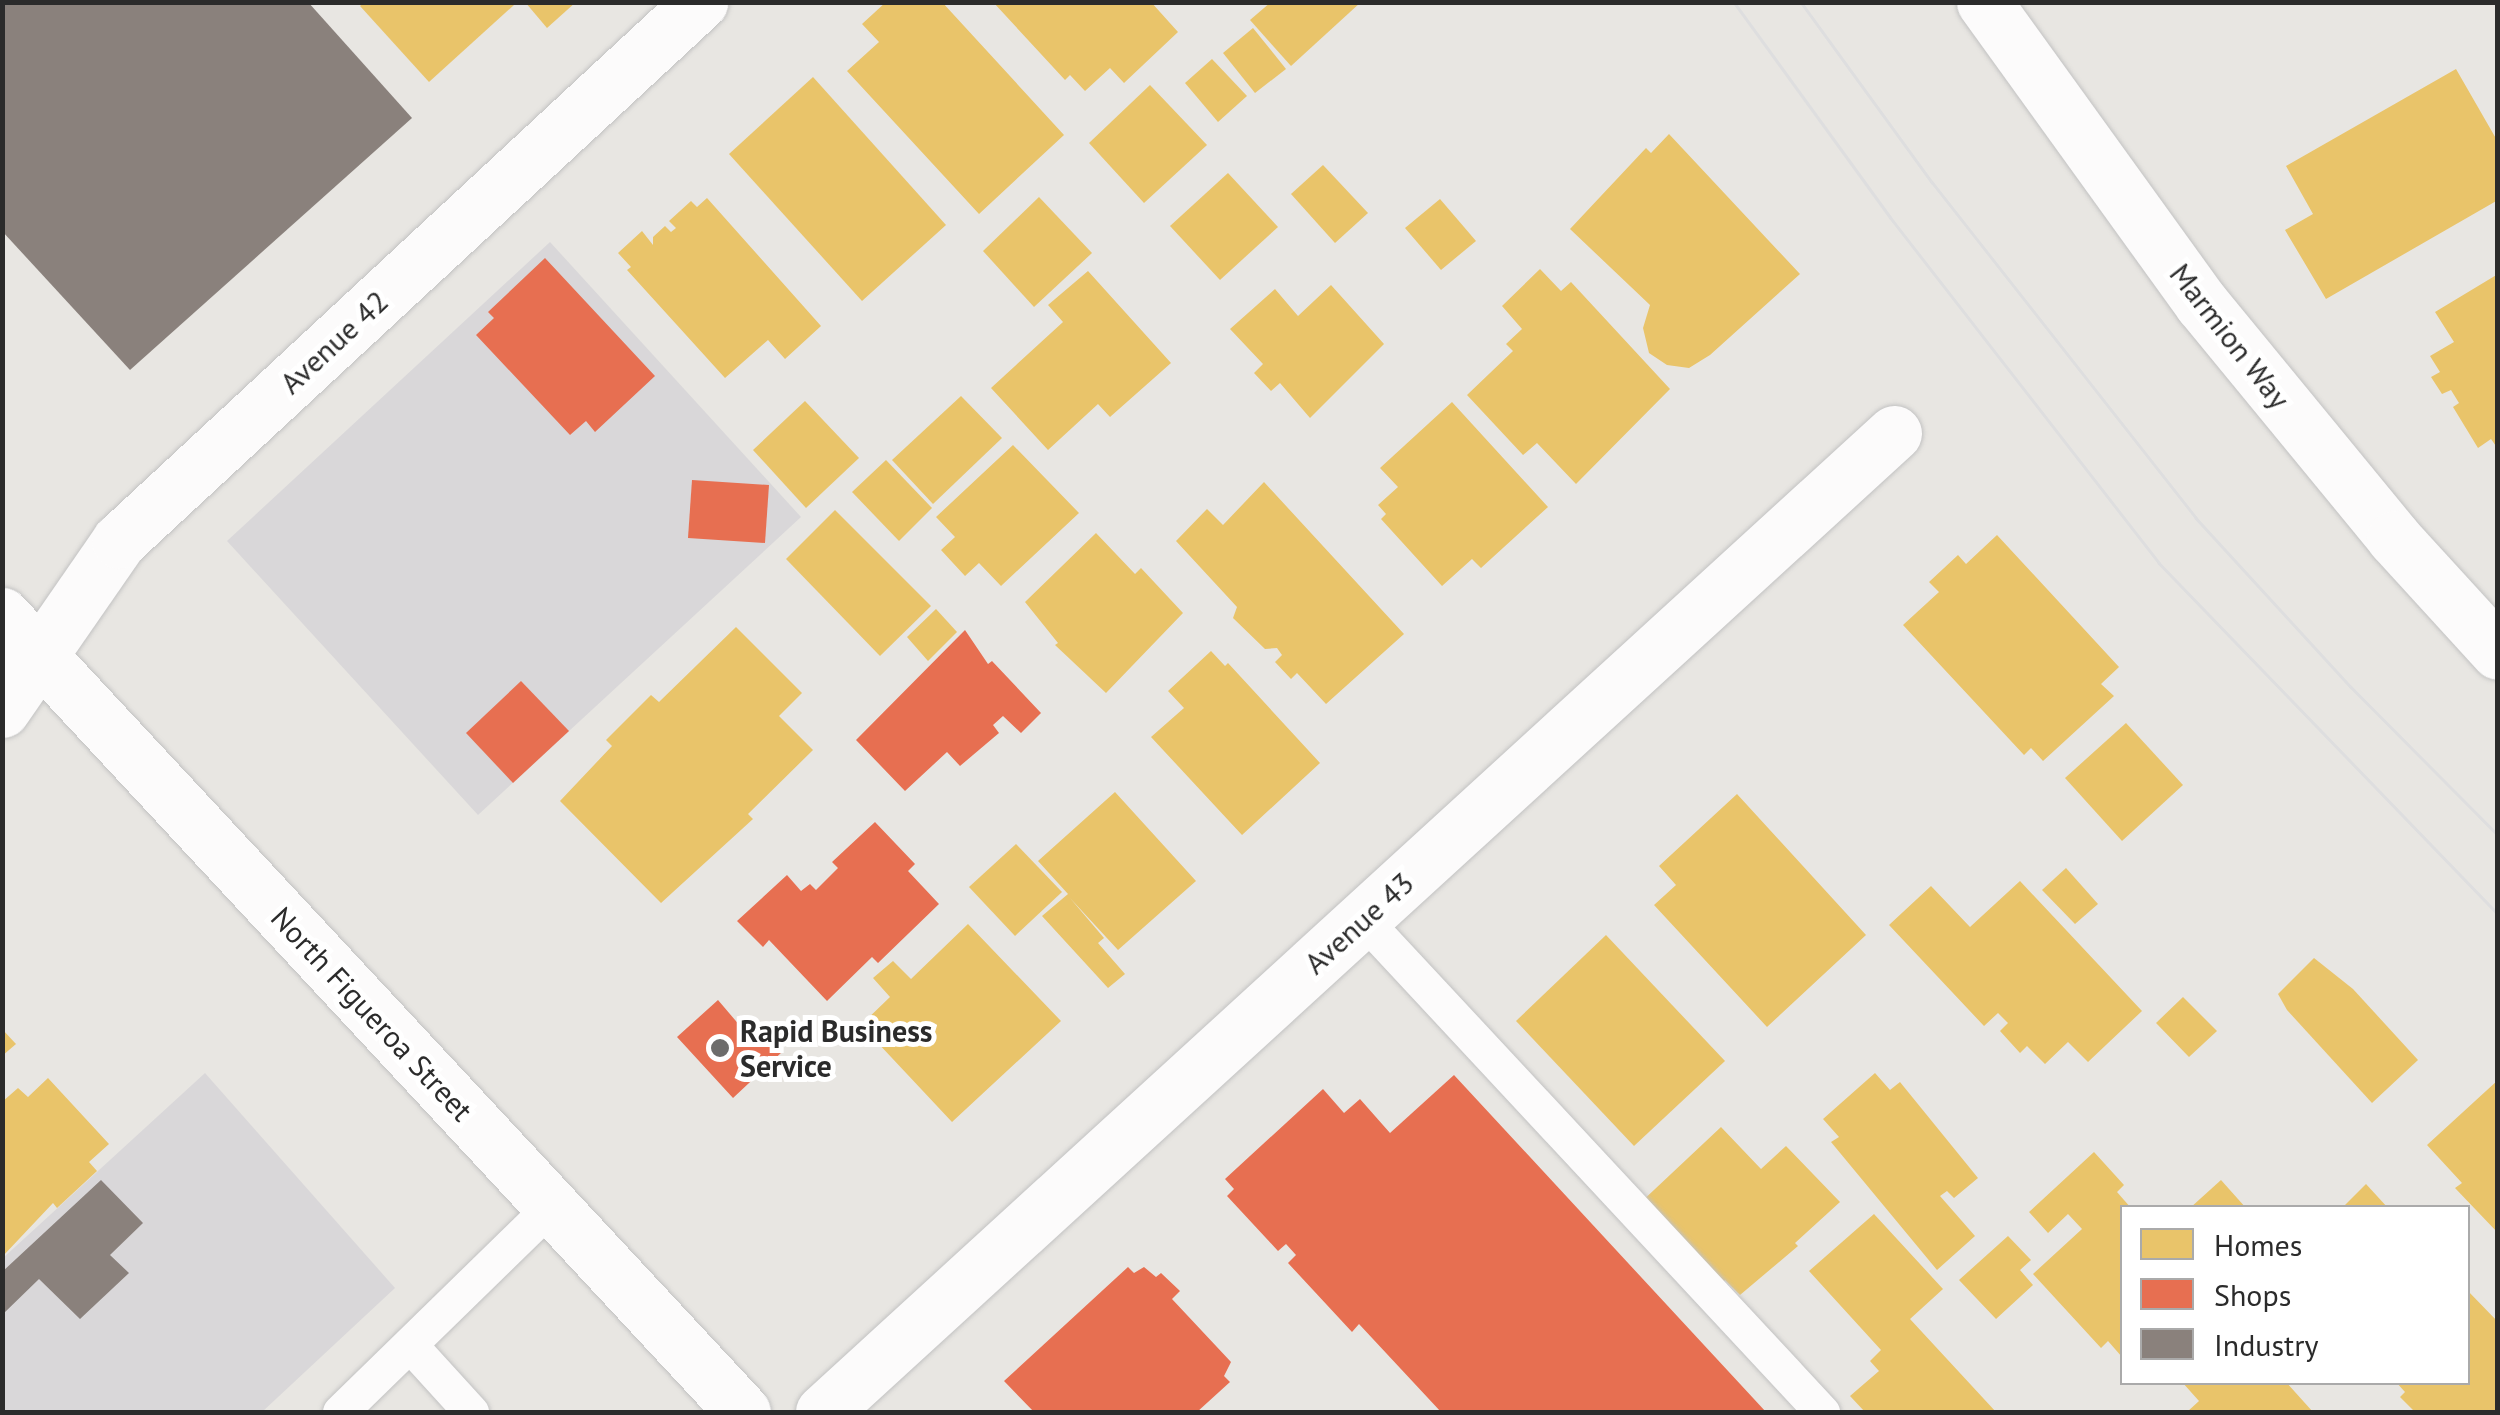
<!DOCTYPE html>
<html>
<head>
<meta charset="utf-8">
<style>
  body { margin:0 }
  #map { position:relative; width:2500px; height:1415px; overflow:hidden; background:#e8e6e2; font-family:"PT Sans",sans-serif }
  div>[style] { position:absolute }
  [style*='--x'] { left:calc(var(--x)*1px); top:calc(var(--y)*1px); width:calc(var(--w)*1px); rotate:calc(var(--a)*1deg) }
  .industrial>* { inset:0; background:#d9d7d9 }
  .homes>* { inset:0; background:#e9c46a }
  .shops>* { inset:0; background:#e76f51 }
  .industry>* { inset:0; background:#8a817c }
  .roads { filter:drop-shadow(0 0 2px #c2c2c2) drop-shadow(0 0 2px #c2c2c2) }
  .service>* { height:35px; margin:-17.5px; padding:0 17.5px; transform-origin:17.5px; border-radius:17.5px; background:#fcfbfb }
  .minor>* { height:55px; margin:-27.5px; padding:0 27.5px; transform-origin:27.5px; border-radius:27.5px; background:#fcfbfb }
  .tertiary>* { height:55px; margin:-27.5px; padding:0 27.5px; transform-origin:27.5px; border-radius:27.5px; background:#fcfbfb }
  .secondary>* { height:55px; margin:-27.5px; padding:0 27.5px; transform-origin:27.5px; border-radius:27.5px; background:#fcfbfb }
  .tram>* { height:2.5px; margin:-1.25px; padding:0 1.25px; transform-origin:1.25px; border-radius:1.25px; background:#dededf }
  .dots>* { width:28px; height:28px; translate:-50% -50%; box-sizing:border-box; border:5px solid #fff; border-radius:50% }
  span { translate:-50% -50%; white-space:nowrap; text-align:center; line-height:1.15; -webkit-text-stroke:10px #fff; paint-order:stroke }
  .street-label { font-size:30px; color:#2b2b2b }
  .poi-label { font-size:30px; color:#2b2b2b; font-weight:700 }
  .left { translate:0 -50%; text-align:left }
  .frame { position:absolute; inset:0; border:5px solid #2b2b2b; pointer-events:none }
  .legend { position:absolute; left:2120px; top:1205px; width:350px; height:180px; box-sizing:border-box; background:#fff; border:2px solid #aaa; margin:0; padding:12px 18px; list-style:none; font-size:30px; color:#2b2b2b }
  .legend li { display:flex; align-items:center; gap:20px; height:50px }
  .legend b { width:50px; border:2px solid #aaa }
</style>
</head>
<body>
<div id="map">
  <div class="industrial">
    <i style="clip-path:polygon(550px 242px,801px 517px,478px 815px,227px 541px)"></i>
    <i style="clip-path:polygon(205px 1073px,395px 1288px,262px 1412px,3px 1412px,3px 1258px)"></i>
  </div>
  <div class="homes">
    <i style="clip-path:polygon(364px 2px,512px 2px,514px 5px,429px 82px,360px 6px)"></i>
    <i style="clip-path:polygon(525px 2px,576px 2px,547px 28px)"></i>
    <i style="clip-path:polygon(886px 2px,942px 2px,1064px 135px,979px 214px,847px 71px,879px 42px,862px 24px)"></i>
    <i style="clip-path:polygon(993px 2px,1151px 2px,1178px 32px,1124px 83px,1110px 68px,1085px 91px,1070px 75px,1065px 80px)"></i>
    <i style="clip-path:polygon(1271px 2px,1361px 2px,1291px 66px,1250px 20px)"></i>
    <i style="clip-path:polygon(1253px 28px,1286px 69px,1255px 93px,1223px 53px)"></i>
    <i style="clip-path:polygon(1212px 59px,1247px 96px,1218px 122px,1185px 83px)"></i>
    <i style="clip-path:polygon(2456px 69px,2498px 142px,2498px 200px,2326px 299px,2285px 230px,2313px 214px,2286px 166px)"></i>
    <i style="clip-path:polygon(813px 77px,946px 225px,862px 301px,729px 154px)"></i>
    <i style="clip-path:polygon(1150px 85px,1207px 145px,1144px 203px,1089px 143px)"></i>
    <i style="clip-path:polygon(1669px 134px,1800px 274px,1710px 355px,1689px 368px,1667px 365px,1649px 353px,1643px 328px,1650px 305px,1570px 229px,1646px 148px,1651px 153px)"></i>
    <i style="clip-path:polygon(1323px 165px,1368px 213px,1335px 243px,1291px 194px)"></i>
    <i style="clip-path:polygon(1228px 173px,1278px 227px,1220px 280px,1170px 226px)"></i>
    <i style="clip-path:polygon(1039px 197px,1092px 253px,1034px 307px,983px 251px)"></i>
    <i style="clip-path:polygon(707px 198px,821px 326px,785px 359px,768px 340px,725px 378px,627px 270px,631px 267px,618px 253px,642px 231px,653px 245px,653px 237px,665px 226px,671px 232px,676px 228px,669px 221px,691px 201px,697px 207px)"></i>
    <i style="clip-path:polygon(1440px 199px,1476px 241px,1441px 270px,1405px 228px)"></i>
    <i style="clip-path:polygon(1540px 269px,1561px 291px,1571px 282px,1670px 389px,1576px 484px,1537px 443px,1523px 455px,1467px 395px,1513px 351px,1506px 344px,1522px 329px,1502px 306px)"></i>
    <i style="clip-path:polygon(1088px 271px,1171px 363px,1110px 417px,1098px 404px,1048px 450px,991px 388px,1063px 322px,1048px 305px)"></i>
    <i style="clip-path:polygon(2498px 274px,2498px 449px,2491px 439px,2478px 448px,2453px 407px,2459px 403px,2451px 390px,2442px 394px,2431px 377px,2440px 372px,2430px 356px,2454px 342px,2435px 312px)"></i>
    <i style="clip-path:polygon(1331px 285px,1384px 344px,1310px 418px,1280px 383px,1271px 391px,1254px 373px,1263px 364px,1230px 329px,1275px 289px,1298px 316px)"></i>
    <i style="clip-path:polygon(961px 396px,1002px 438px,933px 504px,892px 460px)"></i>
    <i style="clip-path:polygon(805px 401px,859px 458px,806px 508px,753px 450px)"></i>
    <i style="clip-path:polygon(1452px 402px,1548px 507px,1481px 568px,1472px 559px,1442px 586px,1381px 519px,1386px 514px,1378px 505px,1398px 487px,1380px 468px)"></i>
    <i style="clip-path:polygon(1013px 445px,1079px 513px,1001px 586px,979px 563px,965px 576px,941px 550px,955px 537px,936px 517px)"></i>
    <i style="clip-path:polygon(886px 460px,932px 508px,899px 541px,852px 492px)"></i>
    <i style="clip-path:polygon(1264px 482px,1404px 634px,1326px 704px,1297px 673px,1291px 679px,1275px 662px,1282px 655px,1277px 648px,1265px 649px,1233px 618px,1237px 607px,1176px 541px,1207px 509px,1223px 525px)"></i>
    <i style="clip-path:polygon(835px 510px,931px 606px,880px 656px,786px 559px)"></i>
    <i style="clip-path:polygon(1096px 533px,1135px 574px,1141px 568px,1183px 613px,1106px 693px,1055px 645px,1058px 643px,1025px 602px)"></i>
    <i style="clip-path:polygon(1997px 535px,2119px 667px,2101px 684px,2114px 696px,2043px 761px,2031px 748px,2024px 755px,1903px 625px,1939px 592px,1929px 582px,1958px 555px,1966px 564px)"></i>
    <i style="clip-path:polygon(936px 609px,957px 632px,928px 661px,907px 637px)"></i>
    <i style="clip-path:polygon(736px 627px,802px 693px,779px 716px,813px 750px,748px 814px,753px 819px,661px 903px,560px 801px,612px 746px,606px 740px,651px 695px,659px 702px)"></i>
    <i style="clip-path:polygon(1211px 651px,1225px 666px,1228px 663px,1320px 763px,1242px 835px,1151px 737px,1184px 708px,1168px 691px)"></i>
    <i style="clip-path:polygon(2126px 723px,2183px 785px,2122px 841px,2065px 778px)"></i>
    <i style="clip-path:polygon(1115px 792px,1196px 881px,1118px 950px,1070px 898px,1104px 938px,1098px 943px,1125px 974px,1108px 988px,1042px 916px,1068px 894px,1038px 861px)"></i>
    <i style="clip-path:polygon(1737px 794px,1866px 935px,1767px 1027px,1654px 905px,1676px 885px,1659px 866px)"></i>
    <i style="clip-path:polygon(1016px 844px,1062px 892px,1015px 936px,969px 887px)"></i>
    <i style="clip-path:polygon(2066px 868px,2098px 904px,2075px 924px,2042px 890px)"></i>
    <i style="clip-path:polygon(2020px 881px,2142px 1011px,2088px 1062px,2068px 1042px,2045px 1064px,2027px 1046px,2020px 1053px,2000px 1031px,2008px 1023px,1998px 1013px,1984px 1026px,1889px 925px,1931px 886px,1970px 927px)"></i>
    <i style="clip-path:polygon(968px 924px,1061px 1021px,952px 1122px,861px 1025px,890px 997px,873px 978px,893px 961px,911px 979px)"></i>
    <i style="clip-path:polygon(1606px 935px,1725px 1061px,1634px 1146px,1516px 1021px)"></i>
    <i style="clip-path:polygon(2314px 958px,2353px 989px,2418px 1060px,2372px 1103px,2287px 1010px,2278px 994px)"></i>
    <i style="clip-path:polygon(2183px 997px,2217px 1031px,2189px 1057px,2156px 1023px)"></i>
    <i style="clip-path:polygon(2px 1029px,16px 1044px,2px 1056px)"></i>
    <i style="clip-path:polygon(1875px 1073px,1890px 1090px,1900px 1082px,1978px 1178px,1954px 1198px,1947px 1191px,1940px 1196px,1975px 1236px,1937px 1270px,1831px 1142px,1839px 1137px,1823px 1119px)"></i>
    <i style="clip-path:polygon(48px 1078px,109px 1144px,89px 1162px,97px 1171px,57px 1208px,53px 1203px,2px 1257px,2px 1102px,18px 1088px,28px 1097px)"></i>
    <i style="clip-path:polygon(2498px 1080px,2498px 1233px,2455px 1188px,2462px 1183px,2427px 1145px)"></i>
    <i style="clip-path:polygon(1721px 1127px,1761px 1169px,1786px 1146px,1840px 1202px,1795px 1243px,1798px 1246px,1740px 1295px,1725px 1280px,1716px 1289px,1638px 1205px)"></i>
    <i style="clip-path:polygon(2094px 1152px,2124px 1185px,2117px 1192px,2131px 1208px,2122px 1208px,2122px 1357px,2108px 1341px,2101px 1348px,2033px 1274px,2082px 1229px,2068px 1214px,2048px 1233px,2029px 1212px)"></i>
    <i style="clip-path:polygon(2221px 1180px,2246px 1208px,2190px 1208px)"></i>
    <i style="clip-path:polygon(2366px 1184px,2388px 1208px,2342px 1208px)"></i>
    <i style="clip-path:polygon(1874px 1214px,1943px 1289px,1910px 1319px,1996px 1412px,1865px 1412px,1850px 1396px,1879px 1371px,1870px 1361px,1881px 1350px,1809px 1271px)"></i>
    <i style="clip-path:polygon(2008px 1236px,2031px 1260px,2020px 1270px,2033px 1285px,1996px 1319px,1959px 1280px)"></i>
    <i style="clip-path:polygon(2468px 1291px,2498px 1322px,2498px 1412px,2415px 1412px,2400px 1397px,2405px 1392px,2396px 1382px,2468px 1382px)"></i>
    <i style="clip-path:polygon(2182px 1382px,2286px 1382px,2313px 1412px,2187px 1412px,2199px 1401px)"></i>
  </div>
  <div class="shops">
    <i style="clip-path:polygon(545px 258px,655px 376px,595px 432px,586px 421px,570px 435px,476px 335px,494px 318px,488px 312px)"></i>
    <i style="clip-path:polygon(692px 480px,769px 485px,765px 543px,688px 538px)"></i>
    <i style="clip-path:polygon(965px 630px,988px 664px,992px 661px,1041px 713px,1021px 733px,1003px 716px,993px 725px,999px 733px,960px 766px,947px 752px,905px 791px,856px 740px)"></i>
    <i style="clip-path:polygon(521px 681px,569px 731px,513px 783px,466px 733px)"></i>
    <i style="clip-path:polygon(875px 822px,915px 864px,908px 871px,939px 904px,878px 963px,872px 957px,827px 1001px,769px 940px,763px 947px,737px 921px,787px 875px,801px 891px,810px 884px,816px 890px,838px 868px,832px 862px)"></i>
    <i style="clip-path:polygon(718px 1000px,741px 1027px,752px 1019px,782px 1052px,733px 1098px,677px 1037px)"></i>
    <i style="clip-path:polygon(1454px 1075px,1766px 1412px,1441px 1412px,1359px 1324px,1352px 1332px,1288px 1263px,1296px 1255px,1286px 1244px,1278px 1251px,1227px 1196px,1234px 1189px,1225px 1179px,1323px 1089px,1344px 1113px,1360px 1099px,1390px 1133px)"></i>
    <i style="clip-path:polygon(1128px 1267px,1134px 1273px,1144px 1267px,1156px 1277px,1161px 1273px,1180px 1291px,1172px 1299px,1231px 1362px,1224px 1376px,1230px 1382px,1197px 1412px,1034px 1412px,1004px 1381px)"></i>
  </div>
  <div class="industry">
    <i style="clip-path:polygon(2px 2px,308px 2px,412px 118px,130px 370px,2px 231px)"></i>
    <i style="clip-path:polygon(101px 1180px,143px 1223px,110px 1255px,129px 1273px,80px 1319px,39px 1279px,2px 1315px,2px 1272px)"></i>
  </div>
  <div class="roads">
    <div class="service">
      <i style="--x:1363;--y:919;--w:674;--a:47.05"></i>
      <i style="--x:410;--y:1345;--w:91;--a:47.7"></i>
      <i style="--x:340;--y:1412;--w:295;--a:-44.3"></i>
    </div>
    <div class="minor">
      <i style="--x:2;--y:710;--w:206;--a:-55.3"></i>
      <i style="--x:119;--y:541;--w:793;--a:-42.85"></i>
      <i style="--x:823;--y:1412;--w:1451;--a:-42.43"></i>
    </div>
    <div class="tertiary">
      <i style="--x:1984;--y:2;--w:372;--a:54.2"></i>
      <i style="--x:2202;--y:304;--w:303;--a:50.6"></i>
      <i style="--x:2394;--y:538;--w:154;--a:47.6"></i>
    </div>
    <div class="secondary">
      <i style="--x:2;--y:615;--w:1088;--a:47.09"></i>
    </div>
  </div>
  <div class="tram">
    <i style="--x:1734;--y:2;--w:266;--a:54"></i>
    <i style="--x:1890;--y:217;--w:438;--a:52.1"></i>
    <i style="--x:2159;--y:563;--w:488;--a:46"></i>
    <i style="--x:1801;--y:2;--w:223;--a:54"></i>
    <i style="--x:1932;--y:182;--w:427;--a:51.8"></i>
    <i style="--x:2196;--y:518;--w:229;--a:47.5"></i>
    <i style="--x:2351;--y:687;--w:209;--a:45.2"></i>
  </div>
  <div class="dots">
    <i style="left:720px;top:1048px;background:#6d6c6b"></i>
  </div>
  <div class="street-label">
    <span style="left:2230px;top:336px;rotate:52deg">Marmion Way</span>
    <span style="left:334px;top:342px;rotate:-43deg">Avenue 42</span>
    <span style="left:1359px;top:923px;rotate:-42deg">Avenue 43</span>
    <span style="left:372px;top:1014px;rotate:47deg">North Figueroa Street</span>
  </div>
  <div class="poi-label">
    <span class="left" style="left:740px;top:1048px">Rapid Business<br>Service</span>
  </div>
  <div class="frame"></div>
  <ul class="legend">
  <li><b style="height:28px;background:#e9c46a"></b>Homes</li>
  <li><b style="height:28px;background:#e76f51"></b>Shops</li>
  <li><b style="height:28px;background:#8a817c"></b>Industry</li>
  </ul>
</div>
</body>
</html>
